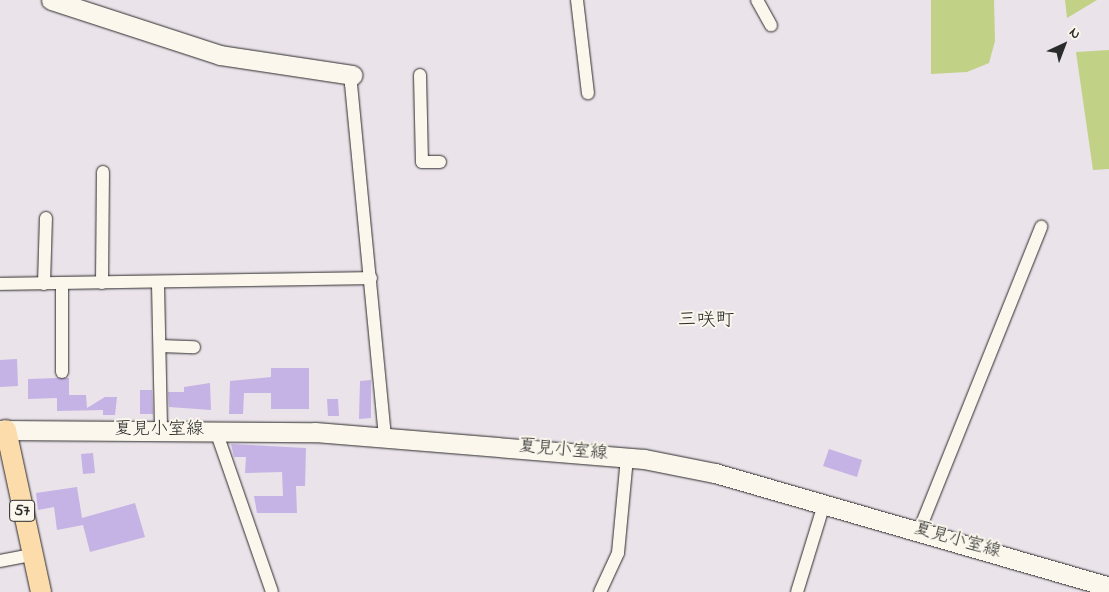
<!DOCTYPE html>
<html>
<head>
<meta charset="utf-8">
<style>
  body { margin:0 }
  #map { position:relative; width:1109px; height:592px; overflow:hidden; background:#eae3ea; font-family:"Indie Flower","Klee One",sans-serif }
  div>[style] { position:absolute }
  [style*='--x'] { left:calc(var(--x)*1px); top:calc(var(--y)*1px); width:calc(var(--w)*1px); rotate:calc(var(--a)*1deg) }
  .green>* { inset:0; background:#c1d186 }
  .building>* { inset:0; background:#c4b3e4 }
  .roads { filter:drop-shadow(0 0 1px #2b2b2b) drop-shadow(0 0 1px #2b2b2b) }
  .street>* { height:12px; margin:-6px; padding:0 6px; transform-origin:6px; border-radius:6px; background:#fbf7ec }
  .secondary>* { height:19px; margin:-9.5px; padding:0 9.5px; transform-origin:9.5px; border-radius:9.5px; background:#fbf7ec }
  .primary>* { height:20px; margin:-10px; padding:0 10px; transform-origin:10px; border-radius:10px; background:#fddcac }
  span { translate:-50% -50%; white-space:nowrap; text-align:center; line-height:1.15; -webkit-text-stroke:4px #fbf7ec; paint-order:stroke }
  .shield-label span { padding:1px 4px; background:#fbf7ec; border:1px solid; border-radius:4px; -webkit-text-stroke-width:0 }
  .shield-label { font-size:16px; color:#2b2b2b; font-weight:700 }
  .street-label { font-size:18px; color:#2b2b2b }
  .neighbourhood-label { font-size:19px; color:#2b2b2b }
  .north { position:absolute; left:1039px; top:20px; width:50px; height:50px; -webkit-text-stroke:4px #fbf7ec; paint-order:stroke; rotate:43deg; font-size:14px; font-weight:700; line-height:20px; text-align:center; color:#2b2b2b }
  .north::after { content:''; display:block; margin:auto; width:18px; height:22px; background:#2b2b2b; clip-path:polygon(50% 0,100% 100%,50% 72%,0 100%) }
</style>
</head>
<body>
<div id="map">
  <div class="green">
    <i style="clip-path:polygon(931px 0,994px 0,995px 41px,989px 63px,967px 72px,931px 74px)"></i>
    <i style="clip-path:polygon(1065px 0,1097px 0,1067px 18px)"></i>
    <i style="clip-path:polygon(1109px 50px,1109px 169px,1093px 170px,1076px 52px)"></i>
  </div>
  <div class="building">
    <i style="clip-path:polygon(17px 359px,18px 386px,0 387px,0 360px)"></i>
    <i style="clip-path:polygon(271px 368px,309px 368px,309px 409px,271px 409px,271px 393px,244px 393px,243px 414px,229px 414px,230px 381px,271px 377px)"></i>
    <i style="clip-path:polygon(57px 378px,69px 378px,69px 395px,86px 395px,87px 408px,105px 397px,117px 397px,115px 415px,103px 415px,103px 410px,57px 411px,57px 398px,28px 399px,28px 379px)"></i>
    <i style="clip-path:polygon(371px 380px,371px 418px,359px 419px,360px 381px)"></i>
    <i style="clip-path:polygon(210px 383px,211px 410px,169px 407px,168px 392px,184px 392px,184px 387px)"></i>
    <i style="clip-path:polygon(140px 390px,152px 390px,153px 414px,140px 414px)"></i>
    <i style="clip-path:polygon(327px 399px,338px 399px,339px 416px,328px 416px)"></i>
    <i style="clip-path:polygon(231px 444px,306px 448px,305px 486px,296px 486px,297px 513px,257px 513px,254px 496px,283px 496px,282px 472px,245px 473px,246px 457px,234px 457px)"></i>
    <i style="clip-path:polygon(829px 449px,862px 460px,857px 477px,823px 466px)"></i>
    <i style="clip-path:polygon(93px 453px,95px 473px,83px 474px,81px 454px)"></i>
    <i style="clip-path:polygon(77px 487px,82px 518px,135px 503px,145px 537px,90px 552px,83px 525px,57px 530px,54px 507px,38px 510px,36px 493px)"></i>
  </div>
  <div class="roads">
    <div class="street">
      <i style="--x:577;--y:0;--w:94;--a:83.3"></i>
      <i style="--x:757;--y:0;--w:29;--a:61"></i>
      <i style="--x:353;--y:75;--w:9;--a:103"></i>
      <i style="--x:351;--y:84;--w:355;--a:84.5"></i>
      <i style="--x:420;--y:75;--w:87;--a:88.7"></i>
      <i style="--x:422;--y:162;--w:18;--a:0"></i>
      <i style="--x:102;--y:283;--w:111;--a:-89.5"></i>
      <i style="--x:0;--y:284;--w:371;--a:-0.9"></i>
      <i style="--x:44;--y:284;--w:66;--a:-88.3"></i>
      <i style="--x:158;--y:284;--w:147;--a:88.8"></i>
      <i style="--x:160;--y:346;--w:34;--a:2"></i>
      <i style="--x:62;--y:372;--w:89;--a:-90"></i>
      <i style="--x:216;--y:431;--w:170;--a:70.8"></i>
      <i style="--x:919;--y:531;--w:328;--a:-68.1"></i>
      <i style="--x:0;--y:561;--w:33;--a:-11"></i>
      <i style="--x:600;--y:592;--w:43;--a:-65.2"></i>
      <i style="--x:618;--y:553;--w:96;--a:-84.6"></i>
      <i style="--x:797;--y:592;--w:92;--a:-72.9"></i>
    </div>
    <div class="secondary">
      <i style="--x:51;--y:0;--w:178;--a:18"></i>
      <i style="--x:220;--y:55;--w:134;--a:8.6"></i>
      <i style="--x:0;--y:430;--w:315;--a:0.4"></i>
      <i style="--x:315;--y:432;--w:330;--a:4.7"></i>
      <i style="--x:644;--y:459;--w:72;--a:11.2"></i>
      <i style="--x:715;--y:473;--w:410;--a:16.1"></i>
    </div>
    <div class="primary">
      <i style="--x:6;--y:430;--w:166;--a:77.8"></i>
    </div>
  </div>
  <div class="shield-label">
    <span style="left:22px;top:511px">57</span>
  </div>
  <div class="street-label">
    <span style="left:159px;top:430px">夏見小室線</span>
    <span style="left:563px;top:451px;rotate:5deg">夏見小室線</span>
    <span style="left:957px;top:541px;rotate:16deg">夏見小室線</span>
  </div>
  <div class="neighbourhood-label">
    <span style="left:706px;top:321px">三咲町</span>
  </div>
  <div class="north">N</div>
</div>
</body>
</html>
